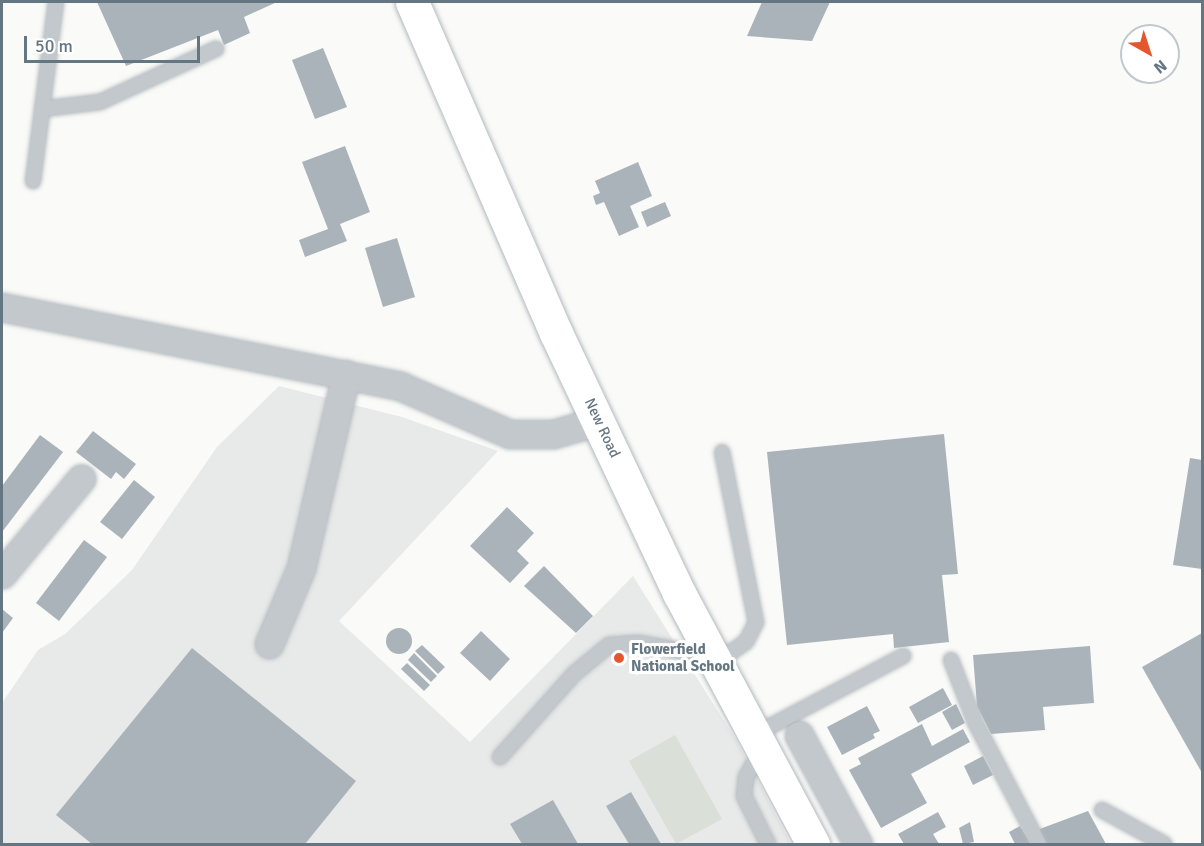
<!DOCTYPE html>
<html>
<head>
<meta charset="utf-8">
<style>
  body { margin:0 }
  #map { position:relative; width:1204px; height:846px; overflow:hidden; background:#fafaf8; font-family:Signika,sans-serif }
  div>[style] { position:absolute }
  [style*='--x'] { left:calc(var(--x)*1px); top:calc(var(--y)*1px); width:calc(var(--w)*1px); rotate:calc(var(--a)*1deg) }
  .built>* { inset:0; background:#e8e9e9 }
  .green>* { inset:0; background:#dadfd7 }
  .building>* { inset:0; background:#aab3b9 }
  .round { border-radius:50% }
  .roads { filter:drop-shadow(0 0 2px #b3babf) drop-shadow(0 0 2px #b3babf) }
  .lane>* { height:14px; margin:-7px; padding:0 7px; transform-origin:7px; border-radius:7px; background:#c3c8cc }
  .street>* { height:27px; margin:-13.5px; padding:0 13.5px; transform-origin:13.5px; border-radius:13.5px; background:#c3c8cc }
  .secondary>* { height:33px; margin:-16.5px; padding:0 16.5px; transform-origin:16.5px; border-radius:16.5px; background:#fff }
  .dots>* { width:16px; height:16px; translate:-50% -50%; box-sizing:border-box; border:3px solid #fff; border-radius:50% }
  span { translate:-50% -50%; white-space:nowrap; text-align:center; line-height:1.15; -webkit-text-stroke:6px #fff; paint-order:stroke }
  .street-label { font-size:15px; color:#657683 }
  .poi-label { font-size:15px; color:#657683; font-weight:700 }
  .left { translate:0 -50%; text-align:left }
  .frame { position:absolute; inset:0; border:3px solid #657683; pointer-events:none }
  .north { position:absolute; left:1120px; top:24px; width:60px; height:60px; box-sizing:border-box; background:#fff; border:2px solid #c1c8cd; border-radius:50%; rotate:141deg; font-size:16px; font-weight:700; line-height:24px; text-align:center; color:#657683 }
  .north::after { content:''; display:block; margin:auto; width:21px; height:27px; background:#e4572e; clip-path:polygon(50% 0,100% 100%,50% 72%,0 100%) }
  .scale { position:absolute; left:24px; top:36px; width:176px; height:27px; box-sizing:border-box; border:3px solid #657683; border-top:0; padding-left:8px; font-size:18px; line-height:21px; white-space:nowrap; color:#657683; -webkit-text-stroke:4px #fff; paint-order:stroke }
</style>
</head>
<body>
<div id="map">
  <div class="built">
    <i style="clip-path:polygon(279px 386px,402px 417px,498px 451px,339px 621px,470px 742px,633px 576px,736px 740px,791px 844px,2px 844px,2px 703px,38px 650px,65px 634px,132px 570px,217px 447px)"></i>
  </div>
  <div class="green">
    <i style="clip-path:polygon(675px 735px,722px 819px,676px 844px,629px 761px)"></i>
  </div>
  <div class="building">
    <i style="clip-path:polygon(97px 2px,277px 2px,244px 17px,250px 33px,224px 45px,218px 30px,126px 66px)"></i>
    <i style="clip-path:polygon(762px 2px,830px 2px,812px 41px,747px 36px)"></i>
    <i style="clip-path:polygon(323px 48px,347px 107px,315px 119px,292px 60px)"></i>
    <i style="clip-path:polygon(345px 146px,370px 212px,340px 224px,347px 241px,305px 257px,299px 240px,328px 229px,302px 162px)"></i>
    <i style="clip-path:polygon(638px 162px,652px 196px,630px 206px,639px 227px,619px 236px,604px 202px,596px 205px,593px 196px,600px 193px,595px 181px)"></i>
    <i style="clip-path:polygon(665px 202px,671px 216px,647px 227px,641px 212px)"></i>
    <i style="clip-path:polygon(397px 238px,415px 297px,383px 307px,365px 248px)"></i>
    <i style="clip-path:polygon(93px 431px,136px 464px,124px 479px,116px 472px,111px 479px,76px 452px)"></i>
    <i style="clip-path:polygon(944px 434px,958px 574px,942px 575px,949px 642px,894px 648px,893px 634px,787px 645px,767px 452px)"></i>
    <i style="clip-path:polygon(40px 435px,63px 452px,2px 532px,2px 486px)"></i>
    <i style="clip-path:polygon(1190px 458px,1202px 460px,1202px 569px,1173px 565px)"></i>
    <i style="clip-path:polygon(134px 480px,155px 497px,122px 539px,100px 522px)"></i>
    <i style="clip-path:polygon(507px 507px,534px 533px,517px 551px,529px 563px,510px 583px,470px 546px)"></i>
    <i style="clip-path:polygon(84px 540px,107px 557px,59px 621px,36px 603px)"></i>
    <i style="clip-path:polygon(544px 566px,593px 616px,576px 633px,524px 586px)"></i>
    <i style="clip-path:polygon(2px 609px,13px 618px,2px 633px)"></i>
    <i class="round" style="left:386px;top:628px;width:26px;height:26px"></i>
    <i style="clip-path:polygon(481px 631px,510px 659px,490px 681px,460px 653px)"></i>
    <i style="clip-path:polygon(1202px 633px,1202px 773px,1142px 667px)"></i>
    <i style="clip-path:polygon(422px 645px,445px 667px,438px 674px,415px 651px)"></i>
    <i style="clip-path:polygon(1090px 646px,1094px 703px,1043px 707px,1045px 730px,991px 734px,977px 706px,973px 655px)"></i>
    <i style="clip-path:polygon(192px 648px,356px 781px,305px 844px,92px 844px,56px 815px)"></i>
    <i style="clip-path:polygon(414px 653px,437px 676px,431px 682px,408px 660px)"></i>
    <i style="clip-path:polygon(407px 663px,430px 685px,424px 691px,401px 669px)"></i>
    <i style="clip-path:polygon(943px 688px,952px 705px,918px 723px,909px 707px)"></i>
    <i style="clip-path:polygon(956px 704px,965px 723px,952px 730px,942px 712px)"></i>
    <i style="clip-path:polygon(867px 706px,880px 731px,873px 734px,875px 738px,842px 755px,827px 727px)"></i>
    <i style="clip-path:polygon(922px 724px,932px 746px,963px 729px,970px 742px,911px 774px,927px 803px,881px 828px,849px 770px,861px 764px,858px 758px)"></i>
    <i style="clip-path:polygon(983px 756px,993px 775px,973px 785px,964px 766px)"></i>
    <i style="clip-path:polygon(631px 792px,661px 844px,629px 844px,606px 806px)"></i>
    <i style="clip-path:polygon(553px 800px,578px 844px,522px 844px,510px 824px)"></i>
    <i style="clip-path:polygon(1088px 811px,1106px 844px,1044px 844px,1037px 830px)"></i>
    <i style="clip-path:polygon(938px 812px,946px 827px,933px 834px,939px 844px,904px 844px,898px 834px)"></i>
    <i style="clip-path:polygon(970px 822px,974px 842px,963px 844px,959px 828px)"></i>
    <i style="clip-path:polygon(1020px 826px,1030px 843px,1026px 844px,1015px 844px,1009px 832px)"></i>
  </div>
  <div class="roads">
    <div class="lane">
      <i style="--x:42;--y:109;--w:58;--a:-6.9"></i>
      <i style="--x:100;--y:102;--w:128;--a:-24.6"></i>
      <i style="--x:33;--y:181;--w:180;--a:-82.7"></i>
      <i style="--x:951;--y:660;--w:66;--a:68.8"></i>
      <i style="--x:975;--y:722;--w:138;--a:62.3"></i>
      <i style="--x:754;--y:735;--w:169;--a:-27.9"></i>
      <i style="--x:761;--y:751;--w:30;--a:120"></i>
      <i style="--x:746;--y:777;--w:19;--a:96"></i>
      <i style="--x:744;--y:796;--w:54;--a:63.4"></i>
      <i style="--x:500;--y:757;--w:111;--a:-48.3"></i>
      <i style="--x:574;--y:674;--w:45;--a:-39.6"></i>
      <i style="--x:609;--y:645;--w:29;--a:-4"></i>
      <i style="--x:638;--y:643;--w:75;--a:10"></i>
      <i style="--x:712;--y:656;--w:18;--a:-9"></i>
      <i style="--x:730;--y:653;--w:19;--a:-35"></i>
      <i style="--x:746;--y:642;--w:22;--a:-63"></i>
      <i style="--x:756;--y:622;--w:173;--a:-101.3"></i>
      <i style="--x:1102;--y:810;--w:71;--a:28.7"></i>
    </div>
    <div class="street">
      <i style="--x:2;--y:307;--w:406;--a:11.2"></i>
      <i style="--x:400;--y:386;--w:120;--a:23.6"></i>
      <i style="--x:510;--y:434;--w:43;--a:0"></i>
      <i style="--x:553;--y:434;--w:48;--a:-15.8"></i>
      <i style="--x:2;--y:574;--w:124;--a:-50.3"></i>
      <i style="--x:269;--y:644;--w:82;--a:-67.2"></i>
      <i style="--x:301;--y:568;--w:199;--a:-76.9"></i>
      <i style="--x:799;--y:735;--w:124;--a:61.6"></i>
    </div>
    <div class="secondary">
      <i style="--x:412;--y:2;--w:361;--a:66.5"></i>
      <i style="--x:556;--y:333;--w:288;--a:64.7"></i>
      <i style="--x:679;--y:593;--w:285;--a:61.9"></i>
    </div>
  </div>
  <div class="dots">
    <i style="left:619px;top:658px;background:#e4572e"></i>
  </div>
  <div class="street-label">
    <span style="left:602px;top:428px;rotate:65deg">New Road</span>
  </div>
  <div class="poi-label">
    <span class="left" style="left:631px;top:658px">Flowerfield<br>National School</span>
  </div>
  <div class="frame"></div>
  <div class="north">N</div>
  <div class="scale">50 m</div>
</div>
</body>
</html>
